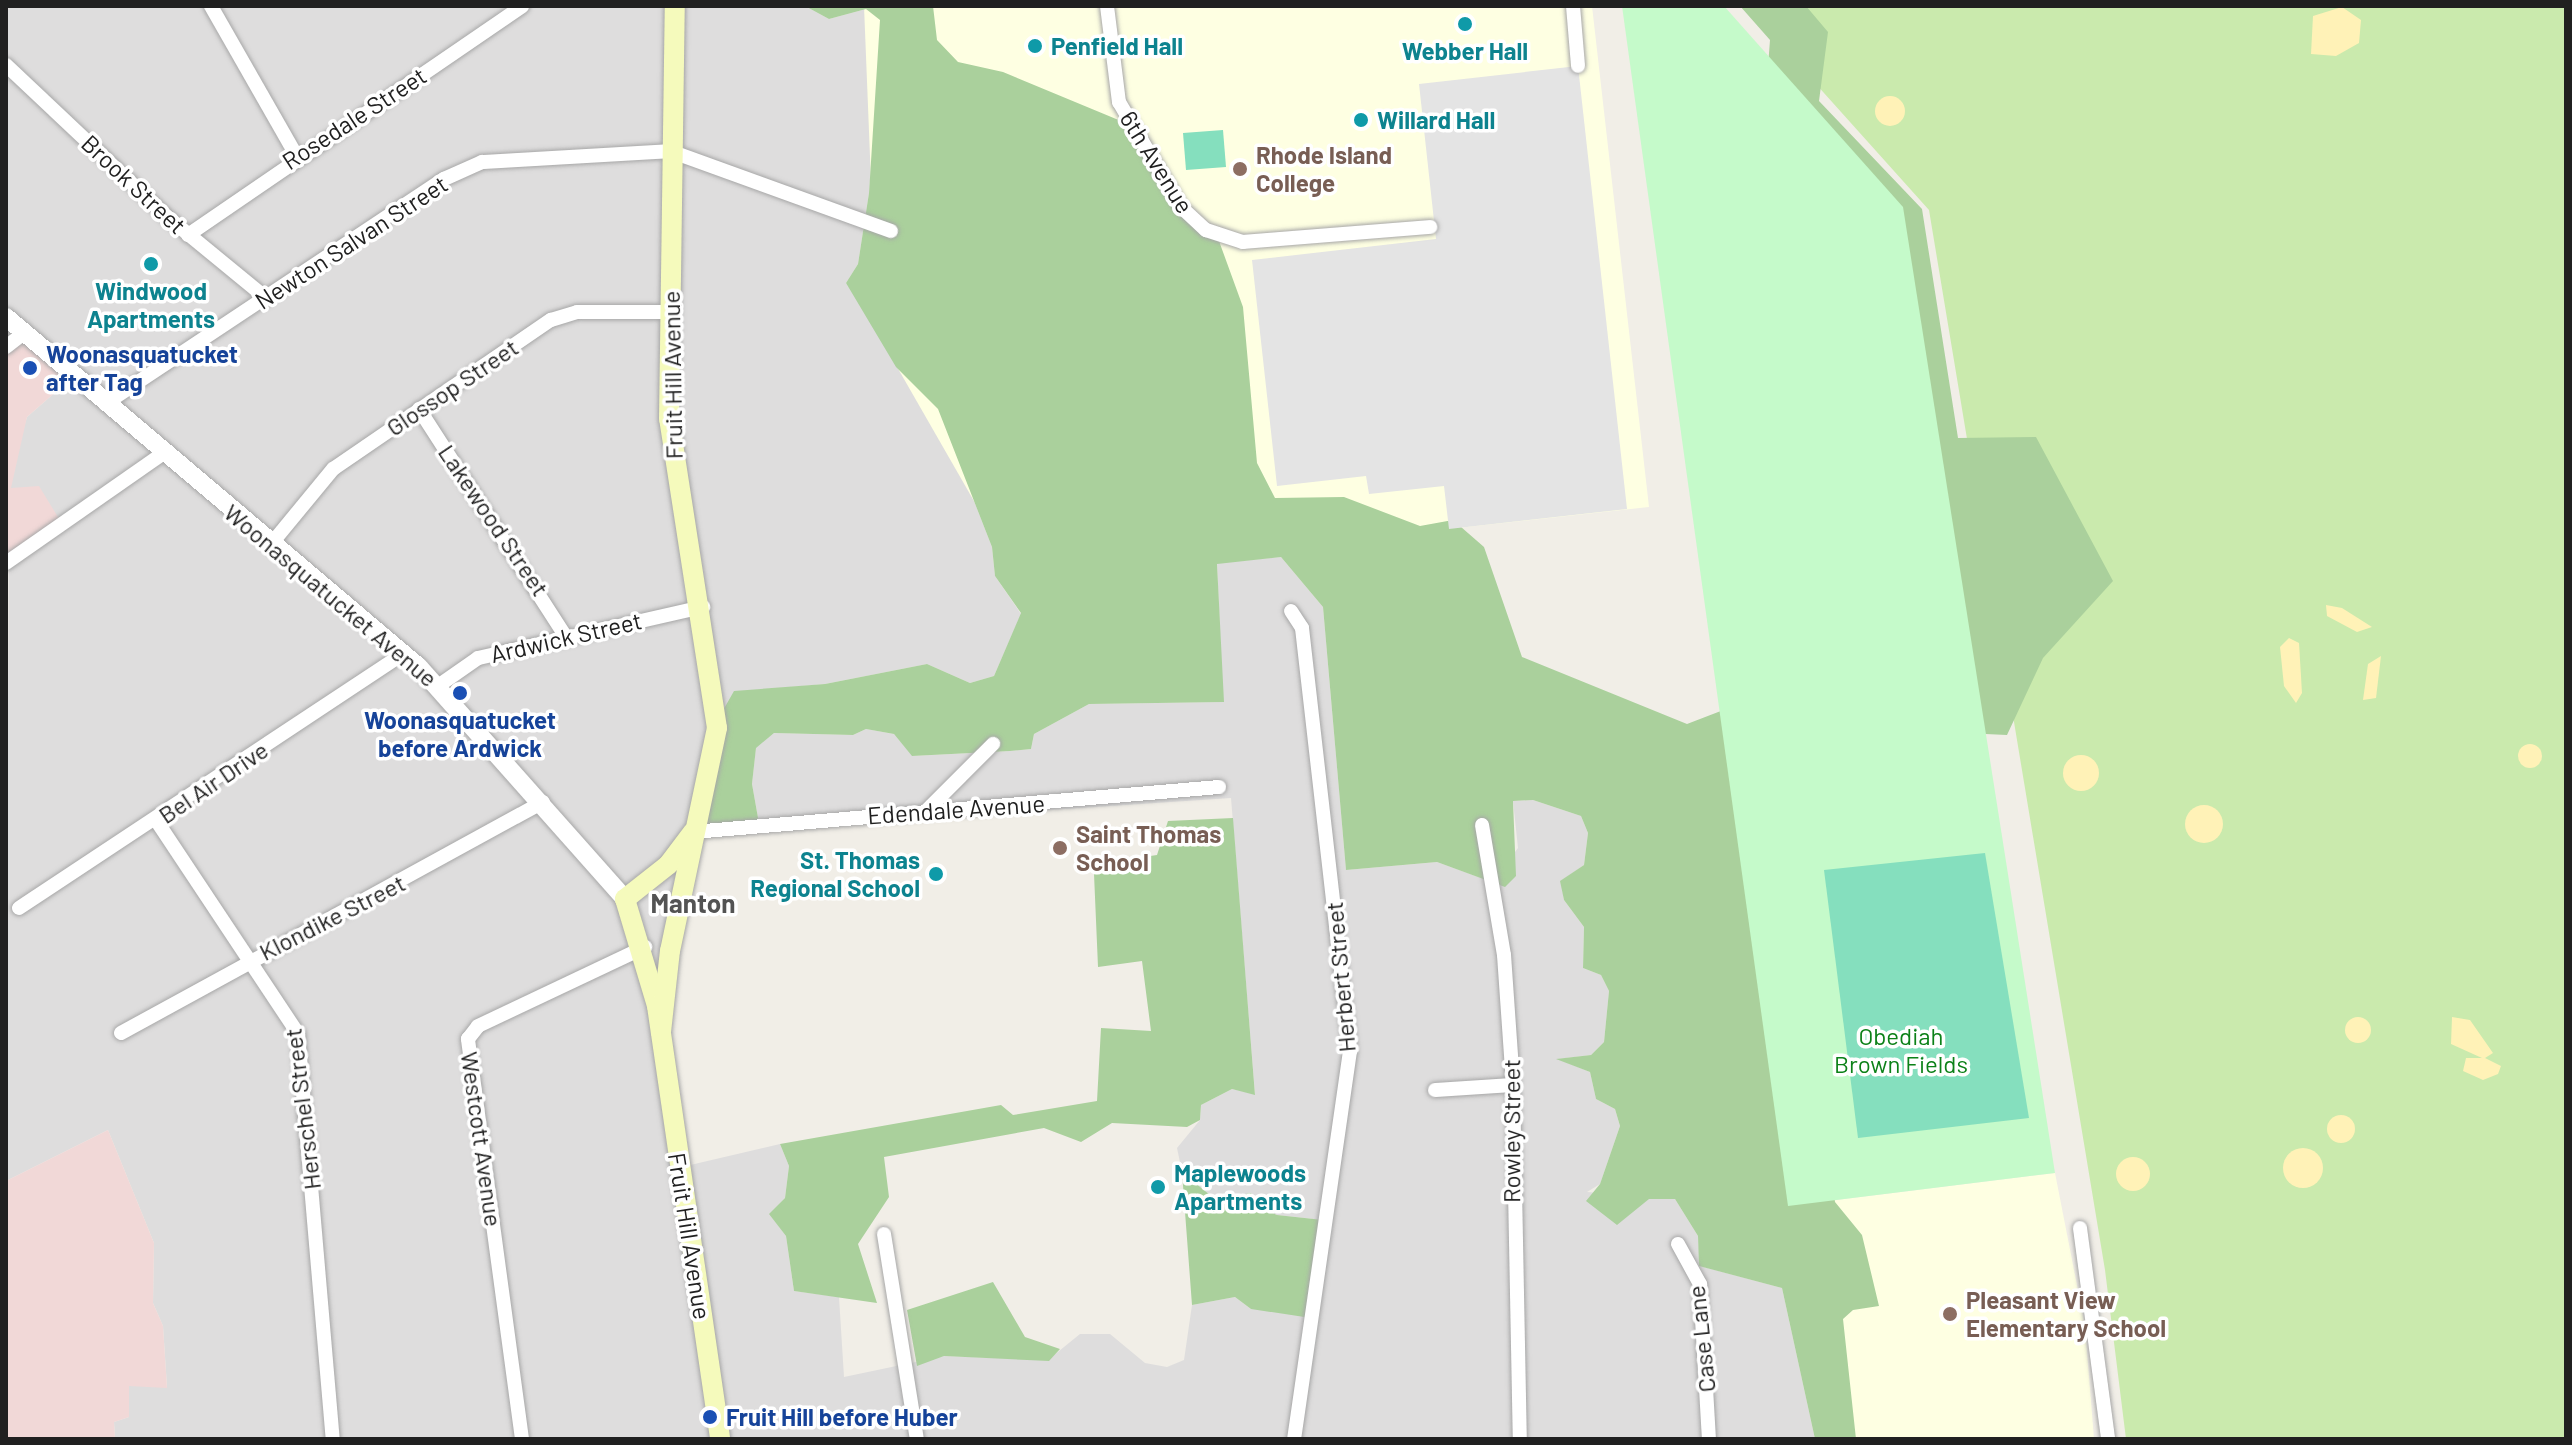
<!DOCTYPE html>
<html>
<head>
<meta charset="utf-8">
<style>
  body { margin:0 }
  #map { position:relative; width:2572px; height:1445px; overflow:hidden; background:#f1eee7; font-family:Barlow,sans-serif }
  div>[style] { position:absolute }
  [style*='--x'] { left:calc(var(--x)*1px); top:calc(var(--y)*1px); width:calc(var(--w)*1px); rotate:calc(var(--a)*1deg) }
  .residential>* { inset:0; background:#dedddd }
  .commercial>* { inset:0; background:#f1d8d7 }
  .education>* { inset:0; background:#feffe2 }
  .grass>* { inset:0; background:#caeaad }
  .forest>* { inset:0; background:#aad09c }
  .sand>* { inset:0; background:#fff2b7 }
  .round { border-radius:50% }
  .park>* { inset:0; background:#c5faca }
  .pitch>* { inset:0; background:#85dfbe }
  .parking>* { inset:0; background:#e4e4e4 }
  .roads { filter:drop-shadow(0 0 2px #a7a7a7) drop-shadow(0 0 2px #a7a7a7) }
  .minor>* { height:14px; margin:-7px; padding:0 7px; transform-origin:7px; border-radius:7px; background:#fff }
  .tertiary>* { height:18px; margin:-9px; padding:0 9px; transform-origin:9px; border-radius:9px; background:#fff }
  .secondary>* { height:20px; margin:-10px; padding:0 10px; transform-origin:10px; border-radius:10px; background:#f5fabc }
  .dots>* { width:22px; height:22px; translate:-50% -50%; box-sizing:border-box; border:4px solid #fff; border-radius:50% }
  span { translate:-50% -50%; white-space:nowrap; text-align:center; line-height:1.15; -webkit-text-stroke:7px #fff; paint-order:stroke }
  .culture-label { font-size:24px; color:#0d838f; font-weight:700 }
  .left { translate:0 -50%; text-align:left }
  .right { translate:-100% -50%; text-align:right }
  .street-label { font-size:24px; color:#202020 }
  .education-label { font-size:24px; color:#785e54; font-weight:700 }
  .transit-label { font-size:24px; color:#164399; font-weight:700 }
  .park-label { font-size:24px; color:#0c8118 }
  .neighbourhood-label { font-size:26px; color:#535353; font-weight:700 }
  .frame { position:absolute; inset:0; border:8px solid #202020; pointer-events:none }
</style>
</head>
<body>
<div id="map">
  <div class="residential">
    <i style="clip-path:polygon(6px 6px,805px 6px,829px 19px,866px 9px,882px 31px,869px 193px,858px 264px,846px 283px,938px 409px,992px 547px,995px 576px,1021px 614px,994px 676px,970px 683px,927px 664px,825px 684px,734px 692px,661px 1029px,686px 1166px,780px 1144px,789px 1166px,785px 1198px,770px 1214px,786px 1236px,794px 1291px,839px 1297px,844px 1377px,944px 1356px,1048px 1360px,1080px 1334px,1110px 1334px,1145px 1363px,1167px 1367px,1184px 1360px,1192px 1305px,1235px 1297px,1251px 1309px,1323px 1220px,1277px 1215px,1259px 1207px,1251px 1193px,1216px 1200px,1182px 1172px,1177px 1148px,1200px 1120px,1201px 1105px,1232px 1089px,1255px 1094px,1231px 798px,760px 829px,752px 784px,756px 747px,774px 733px,853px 735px,866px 729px,894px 734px,913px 756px,1010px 751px,1031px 749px,1034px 734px,1089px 704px,1223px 702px,1217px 563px,1281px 557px,1323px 607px,1346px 870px,1437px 862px,1492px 882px,1518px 848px,1513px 801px,1533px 800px,1581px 816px,1588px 833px,1584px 865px,1561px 881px,1564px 900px,1584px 927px,1583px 968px,1601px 975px,1609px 991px,1604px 1042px,1591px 1055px,1558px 1059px,1590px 1072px,1596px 1099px,1615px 1109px,1620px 1126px,1600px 1184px,1587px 1192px,1675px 1199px,1698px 1236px,1700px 1266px,1782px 1288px,1815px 1439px,115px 1439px,114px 1422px,129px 1417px,129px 1385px,167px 1387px,163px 1326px,153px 1303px,154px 1243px,108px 1130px,6px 1181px,9px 476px,27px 417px,67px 382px,6px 349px)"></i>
  </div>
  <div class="commercial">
    <i style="clip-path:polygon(23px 337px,67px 382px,27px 417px,11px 488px,39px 486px,64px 527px,6px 568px,6px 349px)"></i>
    <i style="clip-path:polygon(108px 1130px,154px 1243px,153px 1303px,163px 1326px,167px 1388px,129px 1386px,129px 1417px,114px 1422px,115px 1439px,6px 1439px,6px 1181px)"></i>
  </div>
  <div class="education">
    <i style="clip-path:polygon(864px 6px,1592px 6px,1649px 507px,1017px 576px,877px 332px)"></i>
    <i style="clip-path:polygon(2055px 1173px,2085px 1326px,2094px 1439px,1837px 1439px,1788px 1206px)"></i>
  </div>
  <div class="grass">
    <i style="clip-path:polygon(1746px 6px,2566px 6px,2566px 1439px,2126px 1439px,2105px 1270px,1929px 210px)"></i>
  </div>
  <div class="forest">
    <i style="clip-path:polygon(805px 6px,933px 6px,937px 40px,958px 62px,1003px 72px,1133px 126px,1189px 217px,1219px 241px,1243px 307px,1257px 463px,1275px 498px,1344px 497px,1420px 526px,1453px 520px,1484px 547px,1522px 657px,1687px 724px,1739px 704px,1816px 1060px,1835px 1202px,1862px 1235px,1879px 1306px,1853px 1310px,1843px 1319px,1856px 1439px,1815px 1439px,1782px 1288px,1699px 1266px,1698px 1236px,1675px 1199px,1649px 1199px,1617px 1225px,1586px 1201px,1600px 1184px,1620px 1126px,1615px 1109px,1596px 1099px,1590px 1072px,1556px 1059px,1591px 1055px,1604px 1042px,1609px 991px,1601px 975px,1583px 968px,1584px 927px,1564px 900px,1560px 881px,1584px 865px,1588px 833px,1581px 816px,1533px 800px,1513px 801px,1516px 876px,1505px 887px,1437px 862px,1346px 870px,1323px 607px,1281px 557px,1217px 564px,1224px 702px,1089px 704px,1034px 734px,1031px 749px,1010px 751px,912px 756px,894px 734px,866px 729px,853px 735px,774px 733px,756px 748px,752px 784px,760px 829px,703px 832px,717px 721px,734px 691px,825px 684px,927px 664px,970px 683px,994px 676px,1021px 613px,995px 576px,992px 547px,938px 409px,896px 367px,846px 283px,858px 264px,869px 193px,880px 20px,866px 9px,829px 19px)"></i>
    <i style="clip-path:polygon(1740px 6px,1806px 6px,1828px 32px,1819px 101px,1922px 209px,1958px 438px,2036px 437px,2113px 581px,2043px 658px,2007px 735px,1964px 733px,1764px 118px,1770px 40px)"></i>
    <i style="clip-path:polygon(1233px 818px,1255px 1095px,1232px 1089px,1201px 1105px,1200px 1120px,1187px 1127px,1112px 1123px,1081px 1142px,1044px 1128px,884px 1157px,889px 1197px,858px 1244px,877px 1303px,794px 1291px,786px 1236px,769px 1214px,785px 1198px,789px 1166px,780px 1144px,1001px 1105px,1013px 1115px,1097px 1101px,1101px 1028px,1151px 1031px,1142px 961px,1098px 967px,1094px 874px,1123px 860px,1157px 855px,1168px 821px)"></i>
    <i style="clip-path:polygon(1182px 1172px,1216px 1200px,1251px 1193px,1259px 1207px,1277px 1215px,1323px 1220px,1311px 1318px,1251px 1309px,1235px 1297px,1192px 1305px)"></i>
    <i style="clip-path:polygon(993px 1282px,1025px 1337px,1060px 1349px,1049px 1361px,944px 1356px,917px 1366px,907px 1310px)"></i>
  </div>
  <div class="sand">
    <i style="clip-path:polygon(2342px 7px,2361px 20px,2359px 43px,2336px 56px,2311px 54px,2313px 16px)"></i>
    <i class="round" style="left:1875px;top:96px;width:30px;height:30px"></i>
    <i style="clip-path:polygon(2326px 605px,2342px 608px,2372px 627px,2357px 632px,2327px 616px)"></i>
    <i style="clip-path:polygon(2289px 638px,2299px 643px,2302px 693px,2296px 703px,2284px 686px,2280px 647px)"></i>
    <i style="clip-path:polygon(2381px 656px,2376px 698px,2363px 700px,2368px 664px)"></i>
    <i class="round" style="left:2518px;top:744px;width:24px;height:24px"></i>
    <i class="round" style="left:2063px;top:755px;width:36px;height:36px"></i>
    <i class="round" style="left:2185px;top:805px;width:38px;height:38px"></i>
    <i style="clip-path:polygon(2452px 1017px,2470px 1020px,2493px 1053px,2485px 1058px,2501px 1066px,2498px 1074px,2483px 1080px,2463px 1071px,2466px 1058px,2482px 1058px,2451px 1044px)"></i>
    <i class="round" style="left:2345px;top:1017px;width:26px;height:26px"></i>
    <i class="round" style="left:2327px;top:1115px;width:28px;height:28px"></i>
    <i class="round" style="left:2283px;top:1148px;width:40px;height:40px"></i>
    <i class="round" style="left:2116px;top:1157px;width:34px;height:34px"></i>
  </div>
  <div class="park">
    <i style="clip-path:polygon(1622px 6px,1724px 6px,1903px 207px,2055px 1173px,1788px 1206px)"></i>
  </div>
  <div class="pitch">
    <i style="clip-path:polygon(1223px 130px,1226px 167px,1186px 170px,1183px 133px)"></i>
    <i style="clip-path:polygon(1985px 853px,2029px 1118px,1858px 1138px,1824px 870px)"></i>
  </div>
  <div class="parking">
    <i style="clip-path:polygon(1578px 66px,1627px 509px,1449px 529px,1444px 486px,1369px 494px,1366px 476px,1277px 486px,1252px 260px,1436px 239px,1419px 84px)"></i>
  </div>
  <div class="roads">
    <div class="minor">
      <i style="--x:211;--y:6;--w:172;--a:60.3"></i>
      <i style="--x:1107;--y:6;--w:97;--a:82.9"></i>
      <i style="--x:1119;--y:102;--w:122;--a:59.4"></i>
      <i style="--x:1181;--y:207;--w:34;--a:43"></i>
      <i style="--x:1206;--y:230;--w:39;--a:18"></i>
      <i style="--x:1243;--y:242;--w:188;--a:-4.6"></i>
      <i style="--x:1573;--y:6;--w:60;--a:85.2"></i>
      <i style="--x:6;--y:65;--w:219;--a:43.3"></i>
      <i style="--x:165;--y:215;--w:131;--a:39.4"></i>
      <i style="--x:188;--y:235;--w:405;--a:-34.4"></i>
      <i style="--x:6;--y:347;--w:23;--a:-38"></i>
      <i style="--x:105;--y:404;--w:407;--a:-33.6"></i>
      <i style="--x:444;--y:179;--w:42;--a:-24.1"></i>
      <i style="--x:482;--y:162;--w:188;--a:-3.3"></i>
      <i style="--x:670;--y:151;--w:235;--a:19.9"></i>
      <i style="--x:419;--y:409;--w:268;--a:57.2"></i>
      <i style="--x:272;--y:543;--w:96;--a:-50.5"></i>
      <i style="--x:333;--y:469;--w:264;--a:-34.4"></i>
      <i style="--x:551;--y:320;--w:27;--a:-17"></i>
      <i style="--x:577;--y:312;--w:92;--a:0"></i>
      <i style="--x:6;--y:563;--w:190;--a:-34.9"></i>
      <i style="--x:1291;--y:611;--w:20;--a:57"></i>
      <i style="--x:1302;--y:628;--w:426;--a:83.5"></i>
      <i style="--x:1350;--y:1051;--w:392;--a:98.2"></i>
      <i style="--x:438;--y:686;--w:49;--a:-35"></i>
      <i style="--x:478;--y:658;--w:231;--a:-12.8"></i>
      <i style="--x:926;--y:811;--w:95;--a:-45"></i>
      <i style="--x:156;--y:820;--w:257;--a:56.4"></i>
      <i style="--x:298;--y:1034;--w:407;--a:85.1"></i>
      <i style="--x:1482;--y:825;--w:132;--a:80.4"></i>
      <i style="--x:1504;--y:955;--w:130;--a:86"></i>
      <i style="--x:1513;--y:1085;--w:354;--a:88.9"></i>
      <i style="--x:693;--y:832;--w:528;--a:-4.89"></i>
      <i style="--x:19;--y:908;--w:462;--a:-33.5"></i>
      <i style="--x:121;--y:1033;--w:481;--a:-28.7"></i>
      <i style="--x:1435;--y:1090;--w:78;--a:-3.7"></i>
      <i style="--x:2080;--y:1228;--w:213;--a:82.4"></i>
      <i style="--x:884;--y:1234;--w:208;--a:80.9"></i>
      <i style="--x:1678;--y:1244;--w:46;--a:61.2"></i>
      <i style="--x:1700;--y:1284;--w:155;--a:86.7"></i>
      <i style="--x:522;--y:1439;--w:404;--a:-97.7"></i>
      <i style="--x:468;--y:1039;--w:16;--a:-52"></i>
      <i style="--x:478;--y:1026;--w:185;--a:-25.3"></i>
    </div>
    <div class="tertiary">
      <i style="--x:6;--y:317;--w:541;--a:40.28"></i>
      <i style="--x:419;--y:667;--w:310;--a:48.4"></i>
    </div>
    <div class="secondary">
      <i style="--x:693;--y:832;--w:41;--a:127.1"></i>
      <i style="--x:668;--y:865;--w:55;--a:141.7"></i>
      <i style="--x:625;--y:899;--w:112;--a:73.3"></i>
      <i style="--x:657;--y:1006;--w:438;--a:81.7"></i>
      <i style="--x:661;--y:1032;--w:81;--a:-83.7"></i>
      <i style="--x:670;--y:951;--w:228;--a:-78.1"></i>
      <i style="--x:717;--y:728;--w:313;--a:-98.8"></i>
      <i style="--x:669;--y:419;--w:413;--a:-89.2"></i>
    </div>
  </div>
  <div class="dots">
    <i style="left:1465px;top:24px;background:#0f9aa8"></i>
    <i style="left:1035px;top:46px;background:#0f9aa8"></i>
    <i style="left:1361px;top:120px;background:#0f9aa8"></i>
    <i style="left:1240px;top:169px;background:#8d6e63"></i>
    <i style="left:151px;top:264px;background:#0f9aa8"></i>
    <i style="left:30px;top:368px;background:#1a4fb4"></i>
    <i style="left:460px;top:693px;background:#1a4fb4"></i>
    <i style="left:1060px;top:848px;background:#8d6e63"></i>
    <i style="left:936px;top:874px;background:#0f9aa8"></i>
    <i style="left:1158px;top:1187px;background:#0f9aa8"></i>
    <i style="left:1950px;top:1314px;background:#8d6e63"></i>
    <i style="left:710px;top:1417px;background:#1a4fb4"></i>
  </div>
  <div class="culture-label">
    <span class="left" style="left:1051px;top:46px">Penfield Hall</span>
    <span style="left:1465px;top:51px">Webber Hall</span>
    <span class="left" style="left:1377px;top:120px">Willard Hall</span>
    <span style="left:151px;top:305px">Windwood<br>Apartments</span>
    <span class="right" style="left:920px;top:874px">St. Thomas<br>Regional School</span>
    <span class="left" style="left:1174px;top:1187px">Maplewoods<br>Apartments</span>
  </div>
  <div class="street-label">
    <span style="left:354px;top:118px;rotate:-33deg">Rosedale Street</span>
    <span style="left:1157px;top:162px;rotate:58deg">6th Avenue</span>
    <span style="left:134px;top:184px;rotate:43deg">Brook Street</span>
    <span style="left:351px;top:242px;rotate:-33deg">Newton Salvan Street</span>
    <span style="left:672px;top:375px;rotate:-91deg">Fruit Hill Avenue</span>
    <span style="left:452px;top:387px;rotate:-34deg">Glossop Street</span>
    <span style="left:494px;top:520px;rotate:56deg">Lakewood Street</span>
    <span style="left:331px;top:595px;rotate:40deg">Woonasquatucket Avenue</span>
    <span style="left:566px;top:637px;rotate:-13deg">Ardwick Street</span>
    <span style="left:213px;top:782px;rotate:-34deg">Bel Air Drive</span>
    <span style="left:956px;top:809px;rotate:-4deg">Edendale Avenue</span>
    <span style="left:332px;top:917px;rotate:-27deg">Klondike Street</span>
    <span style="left:1340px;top:977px;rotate:-95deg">Herbert Street</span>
    <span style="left:302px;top:1109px;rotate:-97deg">Herschel Street</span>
    <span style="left:1511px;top:1131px;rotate:-90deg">Rowley Street</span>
    <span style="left:482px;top:1139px;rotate:82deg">Westcott Avenue</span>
    <span style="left:690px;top:1236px;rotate:81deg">Fruit Hill Avenue</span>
    <span style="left:1701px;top:1339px;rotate:-96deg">Case Lane</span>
  </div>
  <div class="education-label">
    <span class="left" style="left:1256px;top:169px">Rhode Island<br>College</span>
    <span class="left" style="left:1076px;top:848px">Saint Thomas<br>School</span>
    <span class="left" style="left:1966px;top:1314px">Pleasant View<br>Elementary School</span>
  </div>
  <div class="transit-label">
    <span class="left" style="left:46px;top:368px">Woonasquatucket<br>after Tag</span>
    <span style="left:460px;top:734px">Woonasquatucket<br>before Ardwick</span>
    <span class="left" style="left:726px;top:1417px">Fruit Hill before Huber</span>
  </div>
  <div class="park-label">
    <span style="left:1901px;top:1050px">Obediah<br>Brown Fields</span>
  </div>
  <div class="neighbourhood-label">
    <span style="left:693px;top:903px">Manton</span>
  </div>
  <div class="frame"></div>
</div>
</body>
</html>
